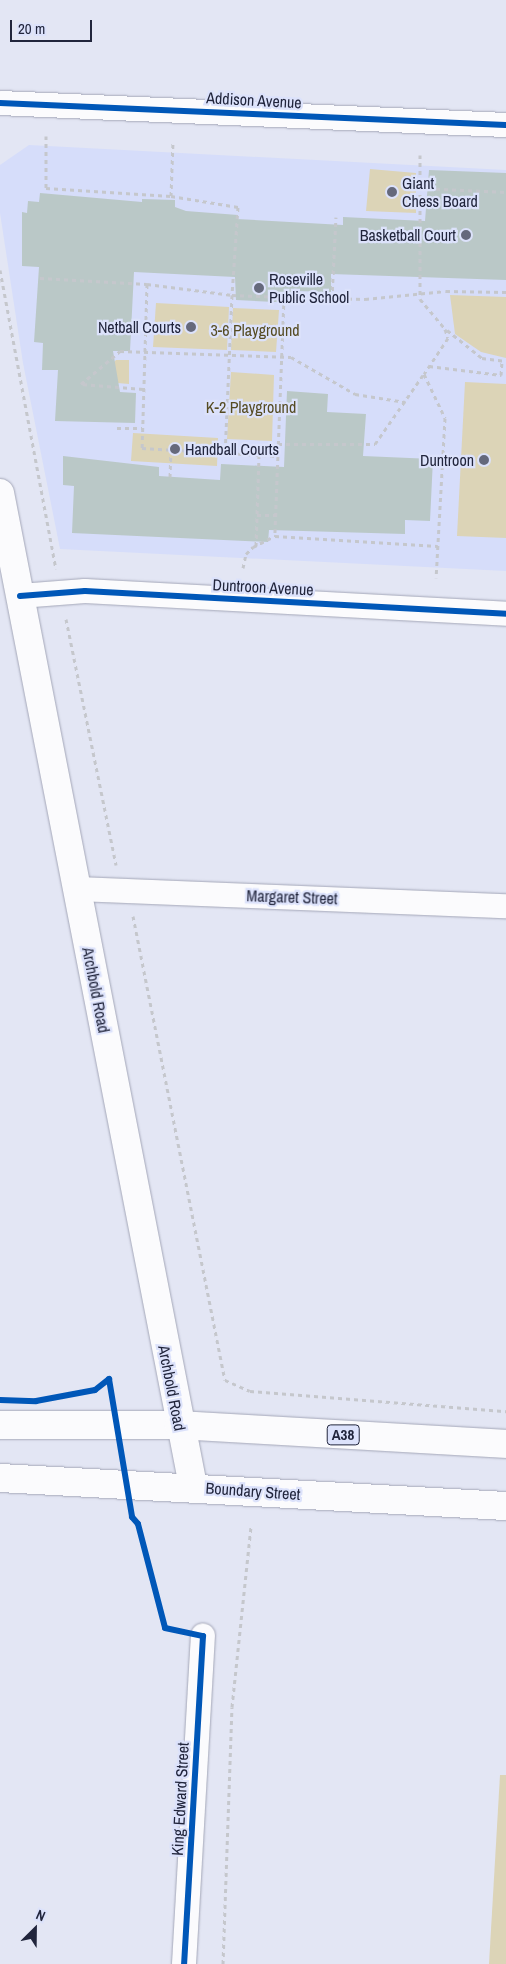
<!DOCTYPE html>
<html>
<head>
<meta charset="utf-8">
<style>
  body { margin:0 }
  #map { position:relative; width:506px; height:1964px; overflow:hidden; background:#e3e6f4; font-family:"Archivo Narrow",sans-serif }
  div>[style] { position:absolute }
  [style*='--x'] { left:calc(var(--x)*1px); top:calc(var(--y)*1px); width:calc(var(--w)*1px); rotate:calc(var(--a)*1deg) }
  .built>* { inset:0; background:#d6ddfa }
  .green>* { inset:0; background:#dcd4b7 }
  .building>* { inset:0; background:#bac8c7 }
  .path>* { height:3px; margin-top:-1.5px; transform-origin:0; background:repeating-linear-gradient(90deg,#c5c7cc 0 4px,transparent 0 8px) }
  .roads { filter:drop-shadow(0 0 1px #a4a7b8) drop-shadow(0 0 1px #a4a7b8) }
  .minor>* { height:24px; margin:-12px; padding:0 12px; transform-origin:12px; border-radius:12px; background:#fbfbfd }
  .secondary>* { height:28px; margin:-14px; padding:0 14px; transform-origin:14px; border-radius:14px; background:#fbfbfd }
  .trunk>* { height:28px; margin:-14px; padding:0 14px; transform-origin:14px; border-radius:14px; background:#fbfbfd }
  .cycleway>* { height:6px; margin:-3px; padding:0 3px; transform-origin:3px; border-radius:3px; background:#0057b8 }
  .dots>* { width:14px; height:14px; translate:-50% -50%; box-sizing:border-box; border:2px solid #dce2fb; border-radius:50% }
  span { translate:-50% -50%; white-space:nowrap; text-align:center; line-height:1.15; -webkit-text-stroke:4.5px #dce2fb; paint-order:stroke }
  .shield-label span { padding:1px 4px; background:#dce2fb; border:1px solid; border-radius:4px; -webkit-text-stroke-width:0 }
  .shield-label { font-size:15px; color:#21253c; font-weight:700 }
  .street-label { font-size:16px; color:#21253c }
  .poi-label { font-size:16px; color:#21253c }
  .left { translate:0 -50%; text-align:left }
  .right { translate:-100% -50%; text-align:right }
  .park-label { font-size:16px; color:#554b22 }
  .north { position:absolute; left:10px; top:1904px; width:50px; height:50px; -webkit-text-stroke:4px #dce2fb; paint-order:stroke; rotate:23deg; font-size:14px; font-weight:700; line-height:20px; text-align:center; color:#21253c }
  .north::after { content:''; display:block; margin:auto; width:18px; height:22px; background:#21253c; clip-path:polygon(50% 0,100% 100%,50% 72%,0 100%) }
  .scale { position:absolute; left:10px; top:20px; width:82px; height:22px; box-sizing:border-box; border:2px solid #21253c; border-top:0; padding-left:6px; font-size:15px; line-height:18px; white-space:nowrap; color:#21253c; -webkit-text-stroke:4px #dce2fb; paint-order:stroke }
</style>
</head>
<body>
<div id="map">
  <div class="built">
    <i style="clip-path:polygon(29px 145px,506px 170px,506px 571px,60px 549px,23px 363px,0 213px,0 165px)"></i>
  </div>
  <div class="green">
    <i style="clip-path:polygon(370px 169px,416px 173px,416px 213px,366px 211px)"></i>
    <i style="clip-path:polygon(450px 295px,506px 297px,506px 358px,481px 352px,455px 334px)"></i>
    <i style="clip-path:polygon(156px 303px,229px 307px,227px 350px,153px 347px)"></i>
    <i style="clip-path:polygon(233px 308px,279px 310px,276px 352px,231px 350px)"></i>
    <i style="clip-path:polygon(116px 360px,129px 360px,129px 384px,94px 381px)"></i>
    <i style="clip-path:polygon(231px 372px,274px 375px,272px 441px,227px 439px)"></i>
    <i style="clip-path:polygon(465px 382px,506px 384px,506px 538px,457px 536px)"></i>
    <i style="clip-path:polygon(133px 433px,218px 438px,217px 466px,131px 461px)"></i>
    <i style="clip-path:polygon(500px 1775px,506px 1775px,506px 1964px,489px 1964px)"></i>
  </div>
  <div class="building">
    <i style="clip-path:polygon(429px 170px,506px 173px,506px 280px,331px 274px,331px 292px,296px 291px,296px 303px,236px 300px,235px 277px,134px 272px,130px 351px,113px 351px,120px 392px,136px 393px,135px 423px,55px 421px,58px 370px,42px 370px,43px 343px,34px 342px,39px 267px,22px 266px,22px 212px,27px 213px,28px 201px,39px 202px,40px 193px,142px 202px,142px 199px,175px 200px,175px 207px,186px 211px,238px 215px,237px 219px,343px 225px,343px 217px,425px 221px)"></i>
    <i style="clip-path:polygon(287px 391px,328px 394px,327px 412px,366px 414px,363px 456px,433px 459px,430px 521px,405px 520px,405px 534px,269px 530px,268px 542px,72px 533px,74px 486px,63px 485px,63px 456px,159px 467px,159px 476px,220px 480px,221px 464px,284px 467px)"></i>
  </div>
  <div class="path">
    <i style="--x:46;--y:136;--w:52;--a:90"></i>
    <i style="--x:46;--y:188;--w:125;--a:3.7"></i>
    <i style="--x:171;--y:196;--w:68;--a:9.3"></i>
    <i style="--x:238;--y:207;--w:88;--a:93.9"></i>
    <i style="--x:232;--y:295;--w:52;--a:2.2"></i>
    <i style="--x:284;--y:297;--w:239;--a:92.2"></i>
    <i style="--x:420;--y:155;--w:144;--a:90"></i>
    <i style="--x:420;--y:299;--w:39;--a:50"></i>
    <i style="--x:445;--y:329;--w:9;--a:72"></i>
    <i style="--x:448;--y:338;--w:43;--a:123.7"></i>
    <i style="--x:424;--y:374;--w:49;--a:64.5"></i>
    <i style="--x:445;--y:418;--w:160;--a:93.2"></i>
    <i style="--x:420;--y:188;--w:86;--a:2.7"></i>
    <i style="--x:171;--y:196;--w:54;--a:-87.9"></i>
    <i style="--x:0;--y:270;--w:304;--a:79.4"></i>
    <i style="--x:40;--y:278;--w:107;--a:3.2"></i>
    <i style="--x:147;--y:284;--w:164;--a:91.7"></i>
    <i style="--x:142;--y:448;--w:136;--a:3.4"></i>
    <i style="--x:147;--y:284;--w:86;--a:7.4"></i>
    <i style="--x:232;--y:295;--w:158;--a:92.5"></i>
    <i style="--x:284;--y:297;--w:81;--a:1.4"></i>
    <i style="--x:365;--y:299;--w:81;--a:-5.6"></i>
    <i style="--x:446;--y:291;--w:60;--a:1"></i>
    <i style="--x:332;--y:298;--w:81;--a:-87.2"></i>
    <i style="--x:447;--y:330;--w:45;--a:38.7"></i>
    <i style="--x:482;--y:358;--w:24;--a:7"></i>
    <i style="--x:429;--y:366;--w:73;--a:7.1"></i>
    <i style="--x:501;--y:375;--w:14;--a:-86"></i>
    <i style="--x:143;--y:389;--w:62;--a:-175.4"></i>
    <i style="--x:81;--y:384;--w:51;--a:-40.2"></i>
    <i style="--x:120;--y:351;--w:171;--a:2"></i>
    <i style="--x:291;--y:357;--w:74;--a:30"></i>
    <i style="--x:355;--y:394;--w:51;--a:9.1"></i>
    <i style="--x:117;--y:428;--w:25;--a:0"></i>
    <i style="--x:278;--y:444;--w:97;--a:0"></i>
    <i style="--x:375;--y:444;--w:84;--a:-55.2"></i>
    <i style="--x:170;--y:477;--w:28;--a:-88"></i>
    <i style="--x:257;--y:515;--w:19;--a:0"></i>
    <i style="--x:256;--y:546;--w:91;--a:-88.1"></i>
    <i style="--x:243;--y:568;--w:14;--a:-78"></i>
    <i style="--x:246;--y:554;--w:10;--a:-45"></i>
    <i style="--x:253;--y:547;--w:25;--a:-27"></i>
    <i style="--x:275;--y:536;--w:163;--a:3.5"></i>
    <i style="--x:66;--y:619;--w:251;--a:78.5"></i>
    <i style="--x:133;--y:916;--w:473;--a:78.8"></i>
    <i style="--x:225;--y:1380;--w:27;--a:24"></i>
    <i style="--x:250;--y:1391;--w:257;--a:4.5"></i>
    <i style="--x:223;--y:1964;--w:257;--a:-88"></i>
    <i style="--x:232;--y:1707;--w:183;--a:-84"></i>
  </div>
  <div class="roads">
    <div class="minor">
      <i style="--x:0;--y:103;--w:506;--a:2.49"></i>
      <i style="--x:20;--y:596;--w:65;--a:-4.4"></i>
      <i style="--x:85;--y:591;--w:422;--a:3.1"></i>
      <i style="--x:77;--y:889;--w:429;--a:2.3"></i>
      <i style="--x:184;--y:1964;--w:329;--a:-86.7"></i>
    </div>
    <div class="secondary">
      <i style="--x:0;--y:493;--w:1012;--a:79"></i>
    </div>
    <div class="trunk">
      <i style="--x:0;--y:1425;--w:179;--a:0"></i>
      <i style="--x:179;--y:1425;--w:328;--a:3.3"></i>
      <i style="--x:0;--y:1478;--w:507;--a:3.17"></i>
    </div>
  </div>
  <div class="cycleway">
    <i style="--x:0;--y:103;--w:506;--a:2.49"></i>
    <i style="--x:20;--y:596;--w:65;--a:-4.4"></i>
    <i style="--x:85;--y:591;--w:422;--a:3.1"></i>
    <i style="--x:109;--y:1379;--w:140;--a:80.5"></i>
    <i style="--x:132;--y:1517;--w:9;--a:49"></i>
    <i style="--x:138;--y:1524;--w:107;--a:75.4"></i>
    <i style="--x:165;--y:1628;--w:39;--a:12"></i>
    <i style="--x:203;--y:1636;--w:329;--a:93.3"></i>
    <i style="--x:0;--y:1400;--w:36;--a:2"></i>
    <i style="--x:36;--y:1401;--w:60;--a:-10.6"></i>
    <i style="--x:95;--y:1390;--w:18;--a:-38"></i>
  </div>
  <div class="dots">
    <i style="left:392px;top:192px;background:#65697c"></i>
    <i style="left:466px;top:235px;background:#65697c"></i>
    <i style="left:259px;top:288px;background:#65697c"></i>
    <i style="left:191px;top:327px;background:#65697c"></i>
    <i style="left:175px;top:449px;background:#65697c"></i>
    <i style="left:484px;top:460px;background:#65697c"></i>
  </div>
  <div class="shield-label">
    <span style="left:343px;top:1435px">A38</span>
  </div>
  <div class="street-label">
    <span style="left:254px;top:100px;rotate:3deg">Addison Avenue</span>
    <span style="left:263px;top:587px;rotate:3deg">Duntroon Avenue</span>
    <span style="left:292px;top:897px;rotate:2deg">Margaret Street</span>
    <span style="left:96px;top:990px;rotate:79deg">Archbold Road</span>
    <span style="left:172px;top:1388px;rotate:79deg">Archbold Road</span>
    <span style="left:253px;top:1491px;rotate:4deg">Boundary Street</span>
    <span style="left:180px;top:1799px;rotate:-87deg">King Edward Street</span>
  </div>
  <div class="poi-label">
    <span class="left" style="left:402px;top:192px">Giant<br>Chess Board</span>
    <span class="right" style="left:456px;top:235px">Basketball Court</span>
    <span class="left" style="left:269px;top:288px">Roseville<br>Public School</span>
    <span class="right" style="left:181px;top:327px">Netball Courts</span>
    <span class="left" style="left:185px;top:449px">Handball Courts</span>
    <span class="right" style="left:474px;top:460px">Duntroon</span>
  </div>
  <div class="park-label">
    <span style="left:255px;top:330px">3-6 Playground</span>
    <span style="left:251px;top:407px">K-2 Playground</span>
  </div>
  <div class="north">N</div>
  <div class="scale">20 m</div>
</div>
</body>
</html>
